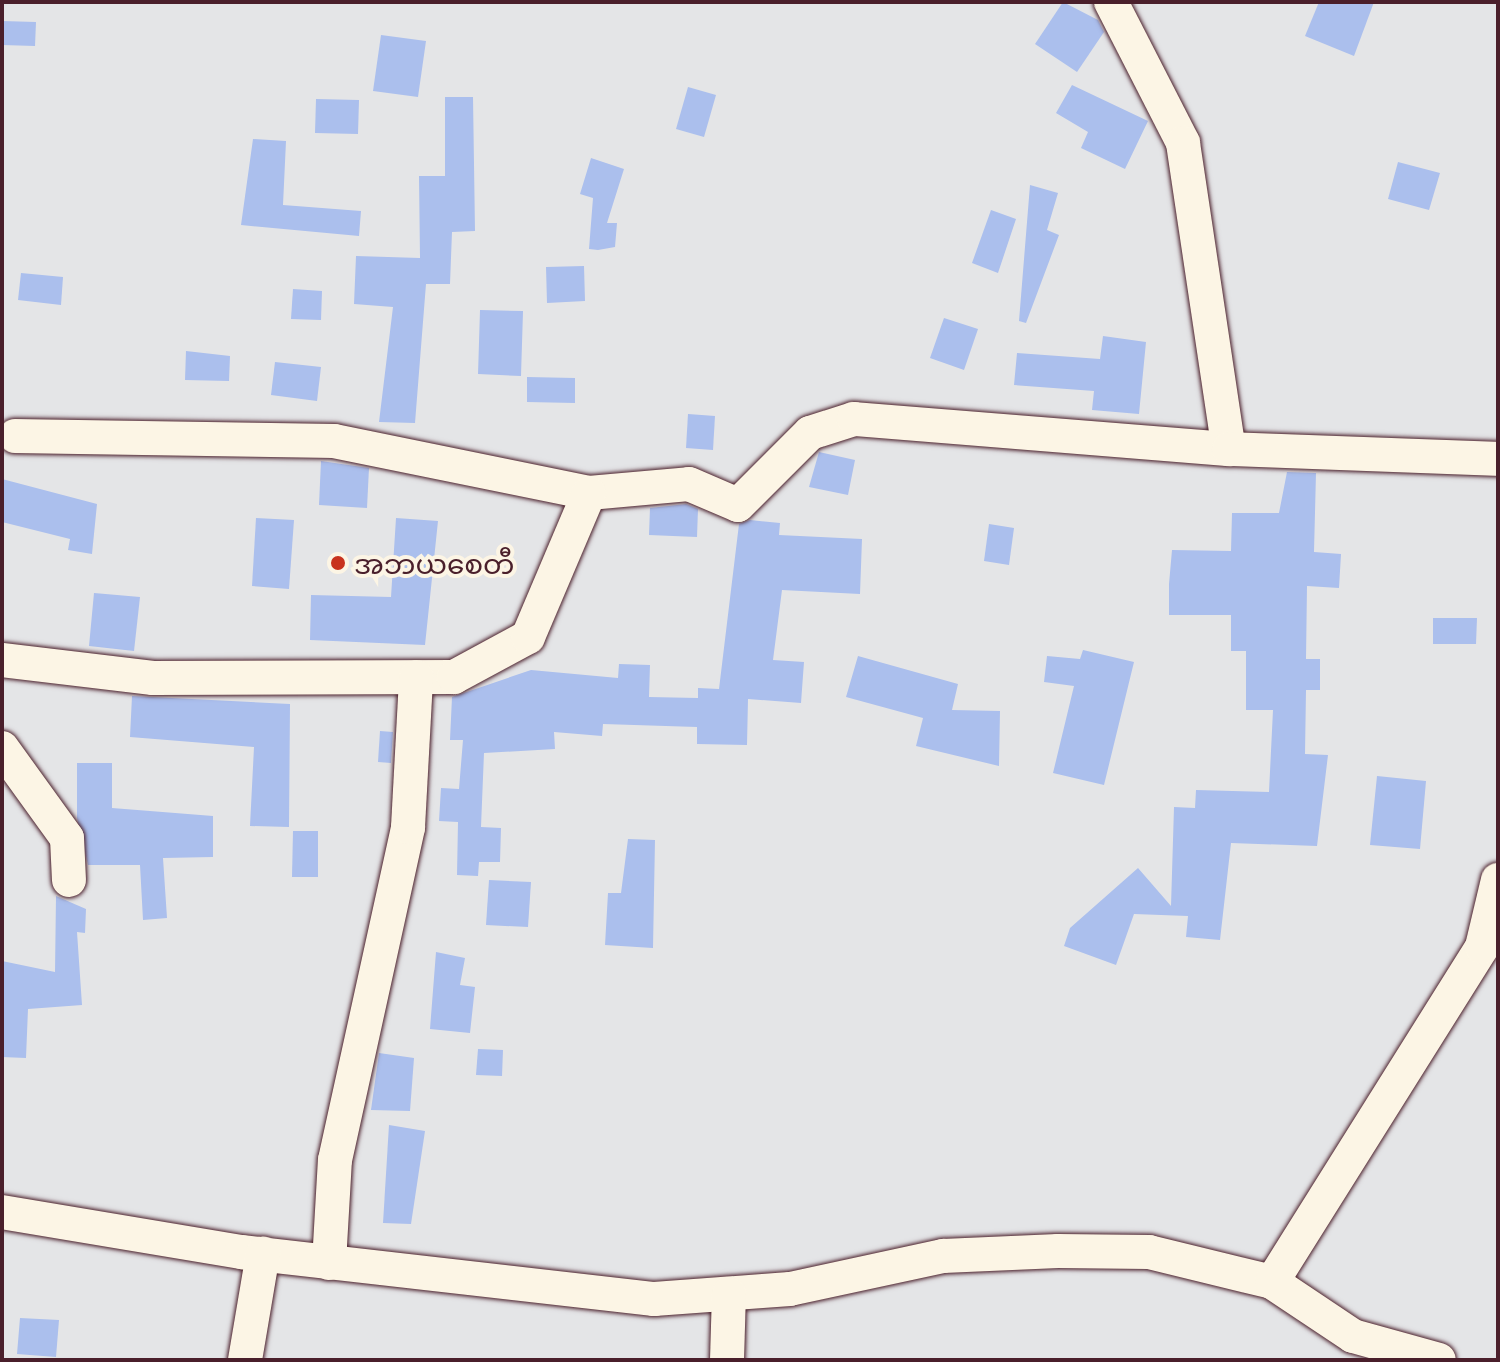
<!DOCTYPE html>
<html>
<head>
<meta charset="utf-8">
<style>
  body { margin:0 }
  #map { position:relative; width:1500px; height:1362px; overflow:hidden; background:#e4e5e7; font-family:Mali,"Noto Sans Myanmar",sans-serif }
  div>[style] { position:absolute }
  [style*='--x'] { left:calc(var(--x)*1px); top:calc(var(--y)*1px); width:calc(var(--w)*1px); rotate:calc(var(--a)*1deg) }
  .building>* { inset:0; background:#abbfed }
  .roads { filter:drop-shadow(0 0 2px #4a1f2b) drop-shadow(0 0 2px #4a1f2b) }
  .minor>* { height:34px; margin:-17px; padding:0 17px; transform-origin:17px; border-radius:17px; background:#fcf5e5 }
  .dots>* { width:22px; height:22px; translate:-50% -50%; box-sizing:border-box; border:4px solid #fcf5e5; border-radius:50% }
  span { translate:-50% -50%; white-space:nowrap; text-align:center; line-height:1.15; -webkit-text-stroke:8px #fcf5e5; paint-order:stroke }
  .poi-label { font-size:28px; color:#4a1f2b }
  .left { translate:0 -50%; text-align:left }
  .frame { position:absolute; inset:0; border:4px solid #4a1f2b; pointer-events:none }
</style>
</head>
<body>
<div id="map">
  <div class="building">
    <i style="clip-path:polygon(1063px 2px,1098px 20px,1104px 32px,1077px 72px,1035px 44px)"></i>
    <i style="clip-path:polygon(1319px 2px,1374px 2px,1354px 56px,1305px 36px)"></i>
    <i style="clip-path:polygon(2px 21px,36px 22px,35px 46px,2px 45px)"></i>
    <i style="clip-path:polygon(381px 35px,426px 41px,418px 97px,373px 91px)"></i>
    <i style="clip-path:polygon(1072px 85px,1148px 121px,1125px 169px,1081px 148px,1088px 132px,1056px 113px)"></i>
    <i style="clip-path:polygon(688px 87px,716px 95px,704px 137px,676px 129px)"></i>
    <i style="clip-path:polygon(445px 97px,473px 97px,475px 231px,452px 232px,450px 284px,426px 284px,415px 423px,379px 422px,393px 307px,354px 304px,356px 256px,420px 258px,419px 176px,445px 176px)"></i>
    <i style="clip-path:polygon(316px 99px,359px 100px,358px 134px,315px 133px)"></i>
    <i style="clip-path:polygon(253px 139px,286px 141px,283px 205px,361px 211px,359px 236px,241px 225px)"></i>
    <i style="clip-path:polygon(591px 158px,624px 169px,607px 223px,617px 223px,615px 247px,598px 250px,589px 249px,593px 198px,580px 194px)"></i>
    <i style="clip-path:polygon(1398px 162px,1440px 173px,1429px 210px,1388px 199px)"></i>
    <i style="clip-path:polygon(1030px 185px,1058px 193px,1047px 230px,1059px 235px,1026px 323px,1019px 321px)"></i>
    <i style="clip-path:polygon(991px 210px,1016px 219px,998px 273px,972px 263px)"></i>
    <i style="clip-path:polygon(584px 266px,585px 301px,547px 303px,546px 267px)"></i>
    <i style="clip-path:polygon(21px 273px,63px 277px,61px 305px,18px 300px)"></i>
    <i style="clip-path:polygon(293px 289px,322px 291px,321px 320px,291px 319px)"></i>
    <i style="clip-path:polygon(480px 310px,523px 311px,521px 376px,478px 374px)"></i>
    <i style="clip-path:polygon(944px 318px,978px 329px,964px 370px,930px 358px)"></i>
    <i style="clip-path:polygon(1103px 336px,1146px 342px,1139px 414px,1092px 410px,1094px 391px,1014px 385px,1017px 353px,1100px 359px)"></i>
    <i style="clip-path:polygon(186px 351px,230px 356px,229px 381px,185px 380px)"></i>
    <i style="clip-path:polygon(275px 362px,321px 367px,317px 401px,271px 395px)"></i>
    <i style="clip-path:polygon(527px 377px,575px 378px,575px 403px,527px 402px)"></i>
    <i style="clip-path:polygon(688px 414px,715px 416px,713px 450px,686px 448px)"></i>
    <i style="clip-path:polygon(819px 452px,855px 460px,848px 495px,809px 487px)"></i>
    <i style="clip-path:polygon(321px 461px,369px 468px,367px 508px,319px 505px)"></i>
    <i style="clip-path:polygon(1287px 472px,1316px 473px,1314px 552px,1341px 554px,1339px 588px,1307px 586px,1306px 659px,1320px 659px,1320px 690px,1306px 690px,1305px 754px,1328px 755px,1317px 846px,1231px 843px,1220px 940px,1186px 937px,1188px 916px,1134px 914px,1116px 965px,1064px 946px,1070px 928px,1138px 868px,1171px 906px,1174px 807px,1195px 808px,1196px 790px,1269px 792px,1273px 710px,1246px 710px,1246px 651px,1231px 651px,1231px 615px,1169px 615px,1169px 584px,1172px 550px,1231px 551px,1232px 513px,1279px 513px)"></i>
    <i style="clip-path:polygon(2px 479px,97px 504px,92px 554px,68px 550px,70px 539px,2px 522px)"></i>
    <i style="clip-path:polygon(686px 504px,698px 509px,697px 537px,649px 535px,650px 508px)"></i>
    <i style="clip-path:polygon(256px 518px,294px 520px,289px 589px,252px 586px)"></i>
    <i style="clip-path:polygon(396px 518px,438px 521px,425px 645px,310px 640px,311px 595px,391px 597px)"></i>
    <i style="clip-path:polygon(750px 520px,780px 523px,779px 535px,862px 539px,860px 594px,782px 590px,773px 660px,804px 662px,801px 703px,748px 699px,747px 745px,697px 744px,697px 727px,603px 724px,602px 736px,554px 732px,555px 749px,484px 753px,481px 827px,501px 828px,500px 862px,479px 862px,478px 876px,457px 875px,458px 822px,439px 821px,441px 788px,459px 789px,463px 740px,450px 740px,452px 697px,531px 670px,618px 678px,619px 664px,650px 665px,649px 697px,698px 698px,698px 688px,719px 689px,739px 524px)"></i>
    <i style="clip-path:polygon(989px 524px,1014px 528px,1009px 565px,984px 561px)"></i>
    <i style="clip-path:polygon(94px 593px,140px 597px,134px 651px,89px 646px)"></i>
    <i style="clip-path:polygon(1433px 618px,1477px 618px,1476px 644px,1433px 644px)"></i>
    <i style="clip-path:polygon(1083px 650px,1134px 662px,1104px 785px,1053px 773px,1074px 686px,1044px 682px,1047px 656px,1080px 659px)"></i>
    <i style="clip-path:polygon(858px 656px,958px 684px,952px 710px,1000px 711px,999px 766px,916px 746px,923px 718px,846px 697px)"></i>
    <i style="clip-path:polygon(132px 696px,290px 704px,289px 827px,250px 826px,254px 747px,130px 737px)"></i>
    <i style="clip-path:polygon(380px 731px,393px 732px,391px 763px,378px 762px)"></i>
    <i style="clip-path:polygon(77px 763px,112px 763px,112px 808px,213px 816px,213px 857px,163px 858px,167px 918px,143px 920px,140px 865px,88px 865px,77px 818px)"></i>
    <i style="clip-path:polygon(1377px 776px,1426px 781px,1420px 849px,1370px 845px)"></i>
    <i style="clip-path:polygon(293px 831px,318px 831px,318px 877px,292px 877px)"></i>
    <i style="clip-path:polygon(628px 839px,655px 840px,653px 948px,605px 945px,608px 893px,621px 893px)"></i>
    <i style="clip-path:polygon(489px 880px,531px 882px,528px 927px,486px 925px)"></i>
    <i style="clip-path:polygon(56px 896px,86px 909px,85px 933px,77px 932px,82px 1005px,28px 1009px,26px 1058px,2px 1057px,2px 961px,55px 972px)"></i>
    <i style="clip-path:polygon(436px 952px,465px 958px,460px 985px,475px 987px,470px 1033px,430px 1029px)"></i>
    <i style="clip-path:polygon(478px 1049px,503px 1050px,502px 1076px,476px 1075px)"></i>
    <i style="clip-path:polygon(379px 1053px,414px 1058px,410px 1111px,371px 1110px)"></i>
    <i style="clip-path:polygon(389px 1125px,425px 1131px,411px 1224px,383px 1223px)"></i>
    <i style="clip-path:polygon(20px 1318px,59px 1320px,56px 1357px,17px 1354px)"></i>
  </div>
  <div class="roads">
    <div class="minor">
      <i style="--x:1111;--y:2;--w:158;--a:62.9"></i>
      <i style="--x:1183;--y:143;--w:309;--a:81.5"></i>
      <i style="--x:15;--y:436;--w:319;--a:0.9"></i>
      <i style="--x:334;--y:441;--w:260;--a:11.5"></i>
      <i style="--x:589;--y:493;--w:100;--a:-5.1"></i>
      <i style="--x:689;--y:484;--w:53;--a:23.2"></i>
      <i style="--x:738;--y:505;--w:102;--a:-45"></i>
      <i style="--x:810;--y:433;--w:46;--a:-17.7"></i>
      <i style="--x:854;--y:419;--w:376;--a:4.6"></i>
      <i style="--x:1229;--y:449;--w:269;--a:2.1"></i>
      <i style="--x:2;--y:660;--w:152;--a:6.8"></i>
      <i style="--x:153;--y:678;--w:301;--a:-0.2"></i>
      <i style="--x:454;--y:677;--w:84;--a:-28.4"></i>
      <i style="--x:528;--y:637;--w:156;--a:-67"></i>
      <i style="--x:2;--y:748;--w:111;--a:54.2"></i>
      <i style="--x:67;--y:838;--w:42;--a:87.3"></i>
      <i style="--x:2;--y:1212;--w:242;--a:9.5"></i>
      <i style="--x:241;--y:1252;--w:416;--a:6.5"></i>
      <i style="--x:654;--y:1299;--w:136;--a:-4.2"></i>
      <i style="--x:790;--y:1289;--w:157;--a:-12.2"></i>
      <i style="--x:943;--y:1256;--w:115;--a:-2.5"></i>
      <i style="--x:1058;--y:1251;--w:91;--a:0.6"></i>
      <i style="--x:1149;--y:1252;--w:127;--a:13.7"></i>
      <i style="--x:1272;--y:1282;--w:395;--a:-57.9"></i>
      <i style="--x:1482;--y:947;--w:69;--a:-76.6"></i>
      <i style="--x:329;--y:1263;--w:103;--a:-86.7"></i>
      <i style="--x:335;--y:1160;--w:341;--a:-77.6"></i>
      <i style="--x:408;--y:827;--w:150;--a:-86.9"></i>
      <i style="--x:1272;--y:1282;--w:97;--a:33.7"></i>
      <i style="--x:1353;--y:1336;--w:89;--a:15.6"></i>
      <i style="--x:245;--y:1360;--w:108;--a:-80.4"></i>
      <i style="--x:727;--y:1360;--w:66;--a:-88.3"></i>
    </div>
  </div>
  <div class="dots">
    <i style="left:338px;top:563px;background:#c8321e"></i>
  </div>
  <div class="poi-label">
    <span class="left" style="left:354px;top:563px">အဘယစေတီ</span>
  </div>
  <div class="frame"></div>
</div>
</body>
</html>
